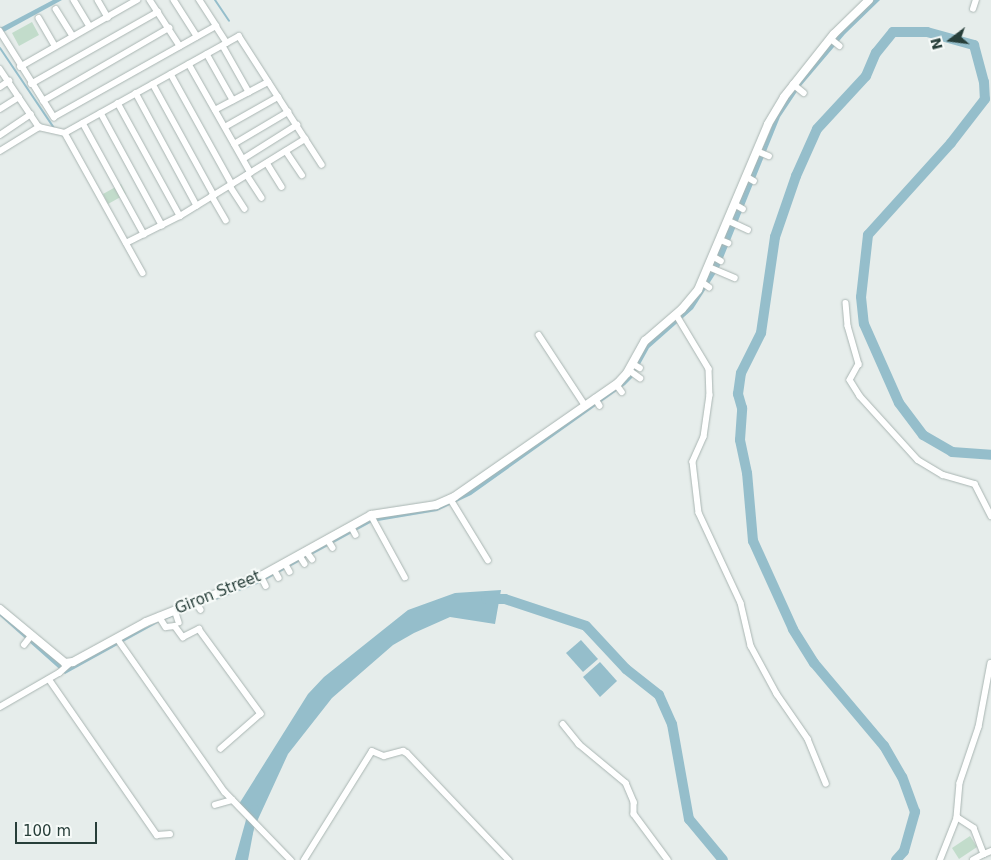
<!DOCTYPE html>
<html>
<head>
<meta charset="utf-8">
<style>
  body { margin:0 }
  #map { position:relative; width:991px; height:860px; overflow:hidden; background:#e6edeb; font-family:"DejaVu Sans",sans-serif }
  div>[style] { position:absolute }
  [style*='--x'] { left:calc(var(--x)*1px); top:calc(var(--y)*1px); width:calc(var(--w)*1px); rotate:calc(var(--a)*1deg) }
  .green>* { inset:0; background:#c2dccb }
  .water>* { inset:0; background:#95becb }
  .stream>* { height:2px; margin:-1px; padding:0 1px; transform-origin:1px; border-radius:1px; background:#95becb }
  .river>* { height:10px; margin:-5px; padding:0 5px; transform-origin:5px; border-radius:5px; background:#95becb }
  .roads { filter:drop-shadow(0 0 1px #a9b5b2) drop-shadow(0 0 1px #a9b5b2) }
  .street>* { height:5.5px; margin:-2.75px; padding:0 2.75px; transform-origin:2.75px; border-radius:2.75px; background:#fff }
  .secondary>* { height:8px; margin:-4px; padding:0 4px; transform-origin:4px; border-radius:4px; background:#fff }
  span { translate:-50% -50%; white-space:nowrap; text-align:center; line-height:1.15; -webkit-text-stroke:4.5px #f6faf8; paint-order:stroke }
  .street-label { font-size:15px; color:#273e39 }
  .north { position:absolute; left:926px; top:15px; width:50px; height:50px; -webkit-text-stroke:4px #f6faf8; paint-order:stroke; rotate:255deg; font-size:14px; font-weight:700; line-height:20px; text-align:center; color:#273e39 }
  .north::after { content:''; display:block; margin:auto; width:18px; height:22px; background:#273e39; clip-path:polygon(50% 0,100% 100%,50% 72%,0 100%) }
  .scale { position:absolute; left:15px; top:822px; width:82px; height:22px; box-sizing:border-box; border:2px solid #273e39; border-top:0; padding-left:6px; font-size:15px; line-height:18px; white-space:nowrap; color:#273e39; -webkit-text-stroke:4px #f6faf8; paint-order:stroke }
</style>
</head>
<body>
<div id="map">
  <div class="green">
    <i style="clip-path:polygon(32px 22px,39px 35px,19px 46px,12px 33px)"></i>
    <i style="clip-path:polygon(121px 184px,126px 194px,108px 204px,103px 194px)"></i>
    <i style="clip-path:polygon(970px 836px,977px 847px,959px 859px,952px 848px)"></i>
  </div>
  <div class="water">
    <i style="clip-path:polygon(53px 0,62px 0,0 34px,0 28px)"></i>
    <i style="clip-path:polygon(873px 0,880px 0,845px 34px,800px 87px,780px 117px,719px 268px,693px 309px,649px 348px,633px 377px,625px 385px,471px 495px,437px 511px,372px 522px,260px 583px,161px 621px,65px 674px,0 616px,0 613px,62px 665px,205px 601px,370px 518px,435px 507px,619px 384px,644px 345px,688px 305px,724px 237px,782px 103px,855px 14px)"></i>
    <i style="clip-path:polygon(501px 590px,495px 624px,450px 617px,414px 633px,393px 645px,332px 698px,288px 754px,254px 828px,248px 860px,240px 860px,252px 816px,239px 804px,308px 694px,324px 677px,408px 610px,455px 593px)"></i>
    <i style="clip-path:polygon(581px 640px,598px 659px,583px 672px,566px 653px)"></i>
    <i style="clip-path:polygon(600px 662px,617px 681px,600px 697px,583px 677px)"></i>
  </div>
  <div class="stream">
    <i style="--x:215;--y:0;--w:25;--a:56"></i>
    <i style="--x:0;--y:48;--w:97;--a:56"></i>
  </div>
  <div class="river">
    <i style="--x:486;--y:599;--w:19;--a:0"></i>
    <i style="--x:505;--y:599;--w:85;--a:18.4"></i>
    <i style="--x:586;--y:626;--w:59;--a:47.1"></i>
    <i style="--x:626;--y:669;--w:42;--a:38.2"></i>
    <i style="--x:659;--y:695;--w:32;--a:66"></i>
    <i style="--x:672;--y:724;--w:97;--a:79.9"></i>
    <i style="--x:689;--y:819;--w:53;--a:50.3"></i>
    <i style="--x:240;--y:860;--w:52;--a:-74.4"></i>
    <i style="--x:896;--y:860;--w:12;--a:-48"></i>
    <i style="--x:904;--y:851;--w:41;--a:-74.2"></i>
    <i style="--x:915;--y:812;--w:37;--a:-110"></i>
    <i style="--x:902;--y:777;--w:36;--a:-120"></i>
    <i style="--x:884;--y:746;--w:109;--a:-130.1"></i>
    <i style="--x:814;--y:663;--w:40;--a:-122"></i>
    <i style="--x:793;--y:629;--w:97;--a:-114.4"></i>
    <i style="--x:753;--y:541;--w:68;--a:-95"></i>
    <i style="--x:747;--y:473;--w:34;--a:-102"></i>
    <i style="--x:740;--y:440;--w:32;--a:-86"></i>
    <i style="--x:742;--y:408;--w:15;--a:-106"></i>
    <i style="--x:738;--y:394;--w:21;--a:-82"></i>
    <i style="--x:741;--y:373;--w:45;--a:-63.4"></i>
    <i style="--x:761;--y:333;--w:97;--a:-81.7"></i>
    <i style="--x:775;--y:237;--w:65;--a:-71"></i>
    <i style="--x:796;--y:176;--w:51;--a:-65.9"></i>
    <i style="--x:817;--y:129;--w:72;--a:-47.2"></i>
    <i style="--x:866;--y:76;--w:25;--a:-67"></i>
    <i style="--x:876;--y:53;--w:27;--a:-51"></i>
    <i style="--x:893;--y:32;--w:34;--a:0"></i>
    <i style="--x:927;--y:32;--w:49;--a:15.5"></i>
    <i style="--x:974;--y:45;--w:38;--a:75"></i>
    <i style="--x:984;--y:82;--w:17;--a:87"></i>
    <i style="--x:985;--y:99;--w:56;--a:127.7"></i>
    <i style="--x:951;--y:143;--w:124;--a:132.1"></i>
    <i style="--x:868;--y:235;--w:62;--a:96.4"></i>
    <i style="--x:861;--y:297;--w:27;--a:84"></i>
    <i style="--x:864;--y:324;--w:86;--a:66.1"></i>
    <i style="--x:899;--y:403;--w:40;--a:53"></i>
    <i style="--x:923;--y:435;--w:34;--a:30"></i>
    <i style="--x:952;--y:452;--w:39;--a:4"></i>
  </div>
  <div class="roads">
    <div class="street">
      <i style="--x:74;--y:0;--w:31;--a:59"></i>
      <i style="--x:98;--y:0;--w:20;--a:60"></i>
      <i style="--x:150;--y:0;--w:55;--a:56.9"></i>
      <i style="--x:174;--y:0;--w:43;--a:57.4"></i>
      <i style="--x:56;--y:9;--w:32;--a:58"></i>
      <i style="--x:973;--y:9;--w:9;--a:-72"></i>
      <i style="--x:39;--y:18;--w:32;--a:60"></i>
      <i style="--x:216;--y:26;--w:20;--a:57"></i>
      <i style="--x:0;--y:31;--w:102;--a:57.9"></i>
      <i style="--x:54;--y:117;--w:186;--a:-29.3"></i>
      <i style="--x:216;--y:26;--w:31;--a:-123"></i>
      <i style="--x:831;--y:39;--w:11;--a:38"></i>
      <i style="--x:223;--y:46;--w:53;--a:60.5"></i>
      <i style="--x:207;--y:54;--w:53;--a:60.5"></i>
      <i style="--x:189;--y:64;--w:125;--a:60.4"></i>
      <i style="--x:20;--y:67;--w:135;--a:-29.8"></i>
      <i style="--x:0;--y:69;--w:70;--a:56.1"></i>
      <i style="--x:171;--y:74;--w:126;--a:61"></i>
      <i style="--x:31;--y:84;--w:146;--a:-29.6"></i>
      <i style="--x:153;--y:84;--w:127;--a:61.2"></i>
      <i style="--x:793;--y:84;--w:14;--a:39"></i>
      <i style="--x:0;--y:87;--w:11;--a:-34"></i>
      <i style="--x:136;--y:93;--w:128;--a:61.6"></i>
      <i style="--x:43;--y:101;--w:146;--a:-30.1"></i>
      <i style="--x:118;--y:103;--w:129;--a:61.2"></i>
      <i style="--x:0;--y:109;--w:22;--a:-32"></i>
      <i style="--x:215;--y:110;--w:60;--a:-27.8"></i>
      <i style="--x:101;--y:113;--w:128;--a:61.4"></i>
      <i style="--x:83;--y:123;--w:127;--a:61.2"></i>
      <i style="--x:225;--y:127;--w:61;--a:-29.5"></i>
      <i style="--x:65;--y:133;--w:199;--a:-29.1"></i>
      <i style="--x:239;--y:36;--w:153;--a:57.2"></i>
      <i style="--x:0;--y:135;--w:37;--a:-34"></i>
      <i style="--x:234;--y:144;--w:63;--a:-30.7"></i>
      <i style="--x:0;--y:151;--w:46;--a:-31.6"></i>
      <i style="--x:39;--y:127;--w:27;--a:13"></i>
      <i style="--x:65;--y:133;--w:160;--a:60.9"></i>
      <i style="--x:286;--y:151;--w:29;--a:56"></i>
      <i style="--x:757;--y:151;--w:13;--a:23"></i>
      <i style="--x:243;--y:159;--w:64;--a:-32.2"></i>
      <i style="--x:267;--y:163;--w:28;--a:58"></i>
      <i style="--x:247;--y:175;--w:27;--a:57"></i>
      <i style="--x:747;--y:177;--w:8;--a:30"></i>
      <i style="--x:230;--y:186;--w:27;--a:57"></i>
      <i style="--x:212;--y:196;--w:28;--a:60"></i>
      <i style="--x:736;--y:205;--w:8;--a:30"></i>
      <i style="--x:729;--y:221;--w:21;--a:25"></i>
      <i style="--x:721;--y:240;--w:8;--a:23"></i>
      <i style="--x:126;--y:243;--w:60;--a:-26.6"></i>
      <i style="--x:180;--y:216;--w:147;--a:-31.6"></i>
      <i style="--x:714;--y:257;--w:8;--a:30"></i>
      <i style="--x:709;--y:267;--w:28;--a:23"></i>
      <i style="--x:702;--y:282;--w:9;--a:36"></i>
      <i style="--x:846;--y:303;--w:23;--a:85"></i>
      <i style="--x:848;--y:326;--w:40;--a:74"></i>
      <i style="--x:859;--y:364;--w:18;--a:119"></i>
      <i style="--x:850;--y:380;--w:19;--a:58"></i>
      <i style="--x:860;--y:396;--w:86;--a:47.8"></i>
      <i style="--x:918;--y:460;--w:29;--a:31"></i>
      <i style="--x:943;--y:475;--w:33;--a:16"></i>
      <i style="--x:975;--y:484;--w:36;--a:63"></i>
      <i style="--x:676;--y:314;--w:64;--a:59"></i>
      <i style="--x:709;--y:369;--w:26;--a:88"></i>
      <i style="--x:710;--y:395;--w:42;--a:98.1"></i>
      <i style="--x:704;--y:437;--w:27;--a:114"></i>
      <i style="--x:693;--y:462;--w:51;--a:83.3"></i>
      <i style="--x:699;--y:513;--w:99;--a:65"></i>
      <i style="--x:741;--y:603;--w:44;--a:76.9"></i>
      <i style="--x:751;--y:646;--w:55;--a:61.6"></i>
      <i style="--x:777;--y:694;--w:55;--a:55.4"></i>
      <i style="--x:808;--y:739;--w:48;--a:67.8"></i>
      <i style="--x:539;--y:335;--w:84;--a:56.7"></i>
      <i style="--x:633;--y:364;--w:8;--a:30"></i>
      <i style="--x:629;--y:370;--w:14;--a:36"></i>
      <i style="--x:616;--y:384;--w:10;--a:53"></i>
      <i style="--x:595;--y:398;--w:9;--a:58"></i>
      <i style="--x:450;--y:498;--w:73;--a:58.5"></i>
      <i style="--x:371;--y:515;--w:71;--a:61.3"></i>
      <i style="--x:351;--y:526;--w:10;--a:61"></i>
      <i style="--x:328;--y:540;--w:9;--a:58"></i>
      <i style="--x:307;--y:552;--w:9;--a:54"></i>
      <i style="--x:300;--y:556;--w:9;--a:58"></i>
      <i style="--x:285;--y:563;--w:10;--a:61"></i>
      <i style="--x:274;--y:569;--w:10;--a:61"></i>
      <i style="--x:261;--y:576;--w:11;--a:63"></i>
      <i style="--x:196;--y:602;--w:9;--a:58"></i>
      <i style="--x:175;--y:610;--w:13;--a:72"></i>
      <i style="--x:159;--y:616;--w:13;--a:58"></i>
      <i style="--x:166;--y:627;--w:9;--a:-6"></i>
      <i style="--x:175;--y:626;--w:14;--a:54"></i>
      <i style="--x:183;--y:637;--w:18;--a:-27"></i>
      <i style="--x:199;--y:629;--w:105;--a:53.9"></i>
      <i style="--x:261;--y:714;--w:53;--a:138.8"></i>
      <i style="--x:117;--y:638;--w:188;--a:55"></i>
      <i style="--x:225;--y:792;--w:95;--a:45.9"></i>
      <i style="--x:24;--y:645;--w:11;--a:-52"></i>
      <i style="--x:991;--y:663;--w:65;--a:100.6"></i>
      <i style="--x:979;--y:727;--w:59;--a:108.7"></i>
      <i style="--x:960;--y:783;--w:34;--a:95"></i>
      <i style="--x:957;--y:817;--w:20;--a:33"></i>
      <i style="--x:974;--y:828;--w:28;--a:69"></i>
      <i style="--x:984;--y:854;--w:8;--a:-23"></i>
      <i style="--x:49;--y:679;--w:190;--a:55.3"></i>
      <i style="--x:157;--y:835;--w:13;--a:-4"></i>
      <i style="--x:0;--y:707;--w:68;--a:-30"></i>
      <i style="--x:59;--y:673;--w:13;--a:-42"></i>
      <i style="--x:563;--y:724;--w:26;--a:51"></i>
      <i style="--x:579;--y:744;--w:61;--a:39.7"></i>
      <i style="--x:626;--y:783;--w:21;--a:67"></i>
      <i style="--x:634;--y:802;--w:12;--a:90"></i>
      <i style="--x:634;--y:814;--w:57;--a:53.5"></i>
      <i style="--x:215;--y:805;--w:18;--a:-16"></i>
      <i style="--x:304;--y:860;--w:128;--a:-58"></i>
      <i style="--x:372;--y:751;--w:13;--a:23"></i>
      <i style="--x:384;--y:756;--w:20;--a:-15"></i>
      <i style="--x:403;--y:751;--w:4;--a:27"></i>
      <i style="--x:407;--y:753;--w:148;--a:46.4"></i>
      <i style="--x:940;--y:860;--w:46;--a:-68.4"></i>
      <i style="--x:973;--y:860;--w:13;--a:-29"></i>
    </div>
    <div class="secondary">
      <i style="--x:0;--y:609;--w:85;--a:39.7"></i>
      <i style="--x:65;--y:663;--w:8;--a:-7"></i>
      <i style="--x:73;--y:662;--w:83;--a:-28.7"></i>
      <i style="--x:146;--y:622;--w:124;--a:-21.8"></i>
      <i style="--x:261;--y:576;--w:126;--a:-29"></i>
      <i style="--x:371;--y:515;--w:66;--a:-8.7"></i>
      <i style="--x:436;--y:505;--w:20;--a:-24"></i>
      <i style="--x:454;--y:497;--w:200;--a:-34.8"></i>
      <i style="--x:618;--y:383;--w:13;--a:-48"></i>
      <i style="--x:627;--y:373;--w:37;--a:-61"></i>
      <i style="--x:645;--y:341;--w:49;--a:-40.9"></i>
      <i style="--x:682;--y:309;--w:25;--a:-50"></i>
      <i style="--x:698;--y:290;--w:180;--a:-67.1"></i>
      <i style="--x:768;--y:124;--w:31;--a:-59"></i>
      <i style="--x:784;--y:97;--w:80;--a:-51.6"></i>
      <i style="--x:834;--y:34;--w:49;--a:-44.2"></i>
    </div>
  </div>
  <div class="street-label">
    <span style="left:218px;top:593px;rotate:-22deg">Giron Street</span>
  </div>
  <div class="north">N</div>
  <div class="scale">100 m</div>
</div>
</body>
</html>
